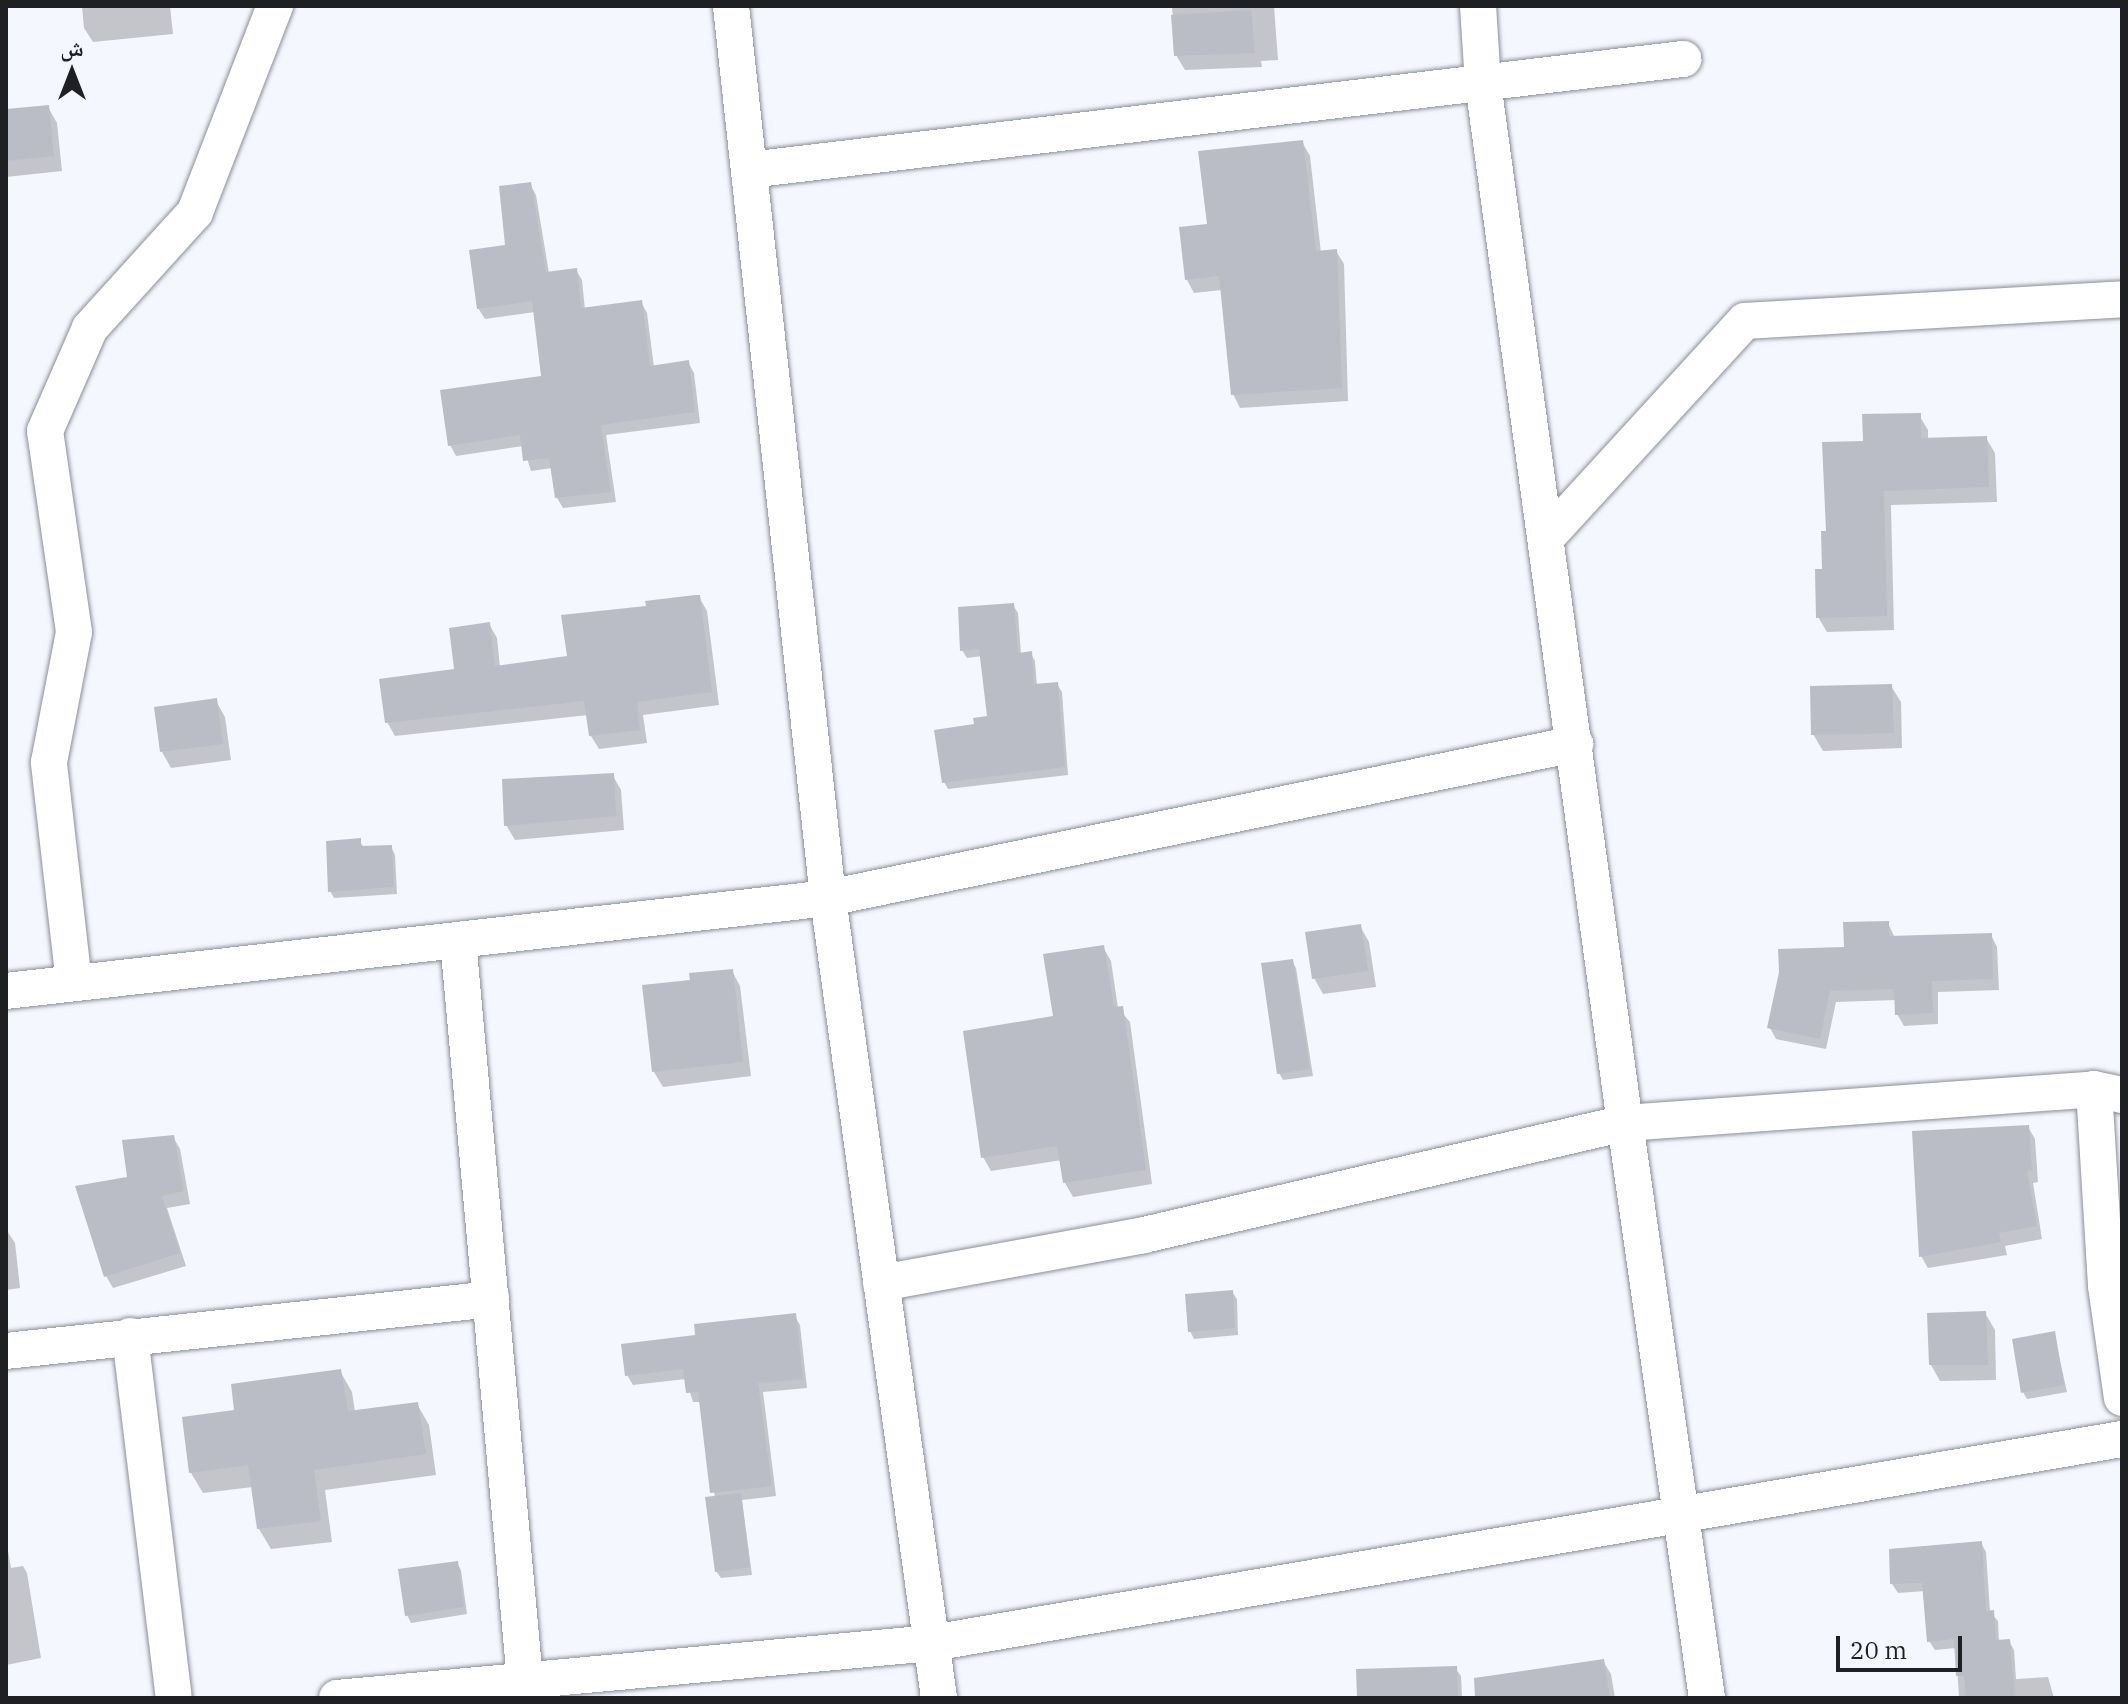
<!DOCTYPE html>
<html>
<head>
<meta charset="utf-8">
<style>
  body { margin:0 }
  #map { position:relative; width:2128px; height:1704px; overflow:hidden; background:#f4f7fe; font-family:"IBM Plex Serif","Noto Naskh Arabic",serif }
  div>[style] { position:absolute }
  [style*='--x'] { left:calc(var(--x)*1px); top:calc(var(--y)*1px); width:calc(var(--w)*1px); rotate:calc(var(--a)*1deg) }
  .shadow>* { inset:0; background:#0003 }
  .building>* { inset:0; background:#babdc6 }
  .roads { filter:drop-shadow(0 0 2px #8b8e96) drop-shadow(0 0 2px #8b8e96) }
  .minor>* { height:36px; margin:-18px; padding:0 18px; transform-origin:18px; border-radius:18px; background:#fff }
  span { translate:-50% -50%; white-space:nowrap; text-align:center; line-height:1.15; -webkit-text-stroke:8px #f4f7fe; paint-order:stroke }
  .frame { position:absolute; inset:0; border:8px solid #1f2024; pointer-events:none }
  .north { position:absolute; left:32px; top:32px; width:80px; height:80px; -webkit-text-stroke:6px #f4f7fe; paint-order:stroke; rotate:0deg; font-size:22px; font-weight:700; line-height:32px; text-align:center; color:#1f2024 }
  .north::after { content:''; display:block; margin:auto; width:28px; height:36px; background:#1f2024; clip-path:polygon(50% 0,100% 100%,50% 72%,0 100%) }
  .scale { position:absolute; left:1836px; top:1636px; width:126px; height:36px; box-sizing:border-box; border:4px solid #1f2024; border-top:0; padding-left:10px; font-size:24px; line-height:28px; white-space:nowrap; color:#1f2024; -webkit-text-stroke:6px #f4f7fe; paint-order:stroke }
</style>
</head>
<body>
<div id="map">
  <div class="shadow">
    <i style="clip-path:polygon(82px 6px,170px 6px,173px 34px,93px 42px,84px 28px)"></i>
    <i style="clip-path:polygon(1181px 6px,1274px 6px,1278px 60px,1261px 61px,1262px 67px,1185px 70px,1176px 55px,1172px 8px)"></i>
    <i style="clip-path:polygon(48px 107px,57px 123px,62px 171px,6px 177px,6px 111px)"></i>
    <i style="clip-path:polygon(1302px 142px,1310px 156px,1321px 253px,1336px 251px,1344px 264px,1348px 401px,1240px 408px,1233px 394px,1222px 290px,1194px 293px,1187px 280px,1210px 225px)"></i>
    <i style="clip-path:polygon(530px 184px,536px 195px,549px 273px,576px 270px,582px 280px,585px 310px,641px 302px,647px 313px,654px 367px,688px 362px,694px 373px,700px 423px,606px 435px,616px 502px,563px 508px,557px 498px,552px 468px,531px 471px,523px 446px,456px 456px,450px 445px,543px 378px,535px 312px,485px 319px,478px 308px,507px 246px)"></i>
    <i style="clip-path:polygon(1919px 415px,1928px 430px,1928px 440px,1986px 438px,1995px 453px,1997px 502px,1891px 505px,1894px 630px,1827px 632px,1818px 617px,1828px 533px,1865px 443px)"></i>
    <i style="clip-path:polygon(699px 597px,707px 611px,719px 705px,643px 715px,647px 743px,599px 749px,591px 736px,588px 715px,395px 736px,387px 722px,456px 671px,489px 624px,497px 638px,500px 667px,569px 658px,648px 607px)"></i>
    <i style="clip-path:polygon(1013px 605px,1018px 613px,1021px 654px,1031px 654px,1035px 661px,1037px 686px,1057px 684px,1062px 692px,1068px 775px,948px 789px,944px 782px,976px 725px,989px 718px,982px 656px,967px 658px,962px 650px)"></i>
    <i style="clip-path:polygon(1891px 686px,1901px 702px,1902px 748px,1823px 751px,1813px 734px)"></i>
    <i style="clip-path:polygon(216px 701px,225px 717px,231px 760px,171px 768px,162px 752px)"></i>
    <i style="clip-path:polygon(613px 776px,621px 790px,624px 830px,515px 840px,506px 825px)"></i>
    <i style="clip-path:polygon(359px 840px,364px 848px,391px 847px,395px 855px,397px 894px,334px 898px,330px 891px)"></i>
    <i style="clip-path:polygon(1888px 923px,1895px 938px,1991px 935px,1997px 947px,1999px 990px,1938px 992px,1938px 1024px,1904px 1026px,1897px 1014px,1896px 1000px,1836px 1002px,1826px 1049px,1776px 1039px,1770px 1028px,1846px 949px)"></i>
    <i style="clip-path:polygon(1360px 926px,1369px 942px,1376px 987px,1323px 994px,1314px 978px)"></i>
    <i style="clip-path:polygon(1103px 947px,1111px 961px,1118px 1008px,1130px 1022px,1152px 1184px,1073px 1197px,1065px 1183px,1062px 1160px,991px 1171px,983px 1157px,1055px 1017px)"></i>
    <i style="clip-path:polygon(1292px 961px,1296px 968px,1313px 1076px,1283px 1080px,1279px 1073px)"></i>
    <i style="clip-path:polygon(732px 971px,740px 986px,751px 1076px,663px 1087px,654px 1072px,692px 982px)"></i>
    <i style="clip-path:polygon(2028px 1127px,2035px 1139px,2038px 1182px,2033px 1183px,2042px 1239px,2005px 1246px,2007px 1255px,1928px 1268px,1921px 1256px)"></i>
    <i style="clip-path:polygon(173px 1137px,180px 1149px,190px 1204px,167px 1208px,186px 1266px,113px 1288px,106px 1276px,129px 1179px)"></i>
    <i style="clip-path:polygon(6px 1229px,15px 1243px,20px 1288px,6px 1290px)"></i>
    <i style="clip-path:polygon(1232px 1292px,1237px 1299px,1238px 1335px,1194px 1339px,1190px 1331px)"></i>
    <i style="clip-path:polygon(1985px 1313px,1995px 1330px,1996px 1380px,1940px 1381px,1931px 1365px)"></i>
    <i style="clip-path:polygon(794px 1315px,800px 1325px,807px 1388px,763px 1392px,776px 1496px,742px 1500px,752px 1575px,721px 1578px,716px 1571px,715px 1498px,701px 1402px,693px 1402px,686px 1379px,633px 1385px,627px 1375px,698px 1337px)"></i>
    <i style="clip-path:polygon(2054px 1333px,2067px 1392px,2027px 1399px,2023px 1392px)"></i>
    <i style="clip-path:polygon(340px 1371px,352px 1392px,355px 1412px,417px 1404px,429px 1425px,436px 1475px,325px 1490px,332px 1542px,271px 1549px,259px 1529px,253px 1487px,203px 1493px,191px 1473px,184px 1419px,236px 1412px)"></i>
    <i style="clip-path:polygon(6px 1539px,11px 1568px,23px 1566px,27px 1573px,41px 1658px,6px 1665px)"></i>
    <i style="clip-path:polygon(1981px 1543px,1986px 1552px,1990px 1612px,1998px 1621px,1999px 1642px,2009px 1641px,2014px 1650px,2016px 1679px,2048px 1677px,2054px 1698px,1959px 1698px,1956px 1648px,1935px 1650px,1929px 1641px,1925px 1591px,1898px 1593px,1892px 1584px)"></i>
    <i style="clip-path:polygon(457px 1563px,461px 1570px,467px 1614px,411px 1623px,407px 1615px)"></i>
    <i style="clip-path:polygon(1603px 1661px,1611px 1674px,1615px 1698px,1527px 1698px)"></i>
    <i style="clip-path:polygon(1455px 1668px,1461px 1676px,1462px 1698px,1368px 1698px)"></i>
  </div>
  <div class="building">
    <i style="clip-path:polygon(1251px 10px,1255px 53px,1174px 56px,1171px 15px)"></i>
    <i style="clip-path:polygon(49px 105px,54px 156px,6px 161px,6px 109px)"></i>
    <i style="clip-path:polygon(1303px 140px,1316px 251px,1337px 249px,1342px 388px,1231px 395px,1219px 276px,1185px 280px,1179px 227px,1207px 224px,1198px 151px)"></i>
    <i style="clip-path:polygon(531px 182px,546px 272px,577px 268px,581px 308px,642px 300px,650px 366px,689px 360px,695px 412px,601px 425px,611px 492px,555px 498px,549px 458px,523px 461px,520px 435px,448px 446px,440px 390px,541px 376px,532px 301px,477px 309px,469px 250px,505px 245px,499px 186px)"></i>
    <i style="clip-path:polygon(1921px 413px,1921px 438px,1987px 436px,1989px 487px,1884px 491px,1887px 616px,1816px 618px,1815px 569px,1822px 569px,1821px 531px,1826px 531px,1822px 442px,1863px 441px,1862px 414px)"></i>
    <i style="clip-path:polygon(695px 595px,700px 595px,712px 692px,637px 702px,640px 730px,589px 736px,584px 701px,385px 723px,379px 679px,454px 669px,449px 628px,490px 622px,495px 666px,567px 656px,561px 615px,646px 606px,645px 601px)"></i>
    <i style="clip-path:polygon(1014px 603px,1018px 653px,1032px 651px,1034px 684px,1058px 682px,1065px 767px,942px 783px,934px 730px,974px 724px,973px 718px,987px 716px,979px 649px,960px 651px,958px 607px)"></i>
    <i style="clip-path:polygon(1892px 684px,1894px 733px,1811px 735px,1810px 686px)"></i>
    <i style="clip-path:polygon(217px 698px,223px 744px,160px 752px,154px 707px)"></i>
    <i style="clip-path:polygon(614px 773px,616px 816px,504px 826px,502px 779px)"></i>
    <i style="clip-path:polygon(361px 838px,361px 846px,392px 845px,394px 887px,328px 892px,326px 841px)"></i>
    <i style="clip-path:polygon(1889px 921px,1889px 936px,1992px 933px,1993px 979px,1932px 981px,1933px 1013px,1895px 1015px,1894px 989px,1830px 991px,1820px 1039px,1767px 1028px,1779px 972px,1778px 949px,1844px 947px,1843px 922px)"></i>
    <i style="clip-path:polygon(1361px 924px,1368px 971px,1312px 979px,1305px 932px)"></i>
    <i style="clip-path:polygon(1104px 945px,1114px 1007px,1123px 1006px,1146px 1170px,1063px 1183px,1057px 1146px,981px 1158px,963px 1031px,1053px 1016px,1043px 954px)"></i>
    <i style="clip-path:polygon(1293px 959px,1310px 1069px,1277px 1074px,1261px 963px)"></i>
    <i style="clip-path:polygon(733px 969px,743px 1062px,652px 1072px,642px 985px,690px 980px,689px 973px)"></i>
    <i style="clip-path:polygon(2029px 1125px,2032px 1170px,2027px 1171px,2037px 1226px,1999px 1233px,2001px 1242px,1919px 1257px,1912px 1131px)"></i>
    <i style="clip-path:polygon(174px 1135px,184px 1191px,162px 1196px,180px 1253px,104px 1277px,75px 1186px,127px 1177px,122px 1140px)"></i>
    <i style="clip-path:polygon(1233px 1290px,1235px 1328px,1188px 1332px,1185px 1294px)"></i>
    <i style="clip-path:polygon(1986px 1311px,1988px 1365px,1929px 1365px,1927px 1313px)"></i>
    <i style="clip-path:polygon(796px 1313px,803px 1379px,758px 1383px,772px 1486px,710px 1493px,698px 1392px,686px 1393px,683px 1369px,625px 1376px,621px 1344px,695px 1335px,694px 1324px)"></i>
    <i style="clip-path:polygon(2055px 1331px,2064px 1385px,2021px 1393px,2012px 1339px)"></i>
    <i style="clip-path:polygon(341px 1369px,348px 1411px,418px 1402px,426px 1454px,314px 1470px,321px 1521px,257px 1529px,248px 1465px,189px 1473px,182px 1417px,234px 1410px,231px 1384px)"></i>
    <i style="clip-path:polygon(741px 1493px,750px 1567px,715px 1572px,705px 1497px)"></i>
    <i style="clip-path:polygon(1982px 1541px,1986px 1611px,1994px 1610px,1996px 1640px,2010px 1639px,2015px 1698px,1966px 1698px,1964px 1676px,1956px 1676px,1954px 1639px,1927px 1642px,1922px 1583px,1890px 1584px,1889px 1549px)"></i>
    <i style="clip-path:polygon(458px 1561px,464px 1607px,405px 1616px,398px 1569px)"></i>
    <i style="clip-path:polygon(1604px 1659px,1610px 1698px,1475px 1698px,1474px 1678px)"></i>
    <i style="clip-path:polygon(1457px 1666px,1458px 1698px,1357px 1698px,1356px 1669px)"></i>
  </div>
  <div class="roads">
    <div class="minor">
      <i style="--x:731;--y:6;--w:897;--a:83.79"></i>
      <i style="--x:828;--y:898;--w:808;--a:82.1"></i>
      <i style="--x:1478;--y:6;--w:77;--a:86.3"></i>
      <i style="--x:1483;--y:83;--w:1050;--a:82.23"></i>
      <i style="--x:1625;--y:1123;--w:581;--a:81.88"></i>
      <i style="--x:749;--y:170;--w:941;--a:-6.78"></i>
      <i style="--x:1546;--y:538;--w:294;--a:-47.5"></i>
      <i style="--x:1745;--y:321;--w:378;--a:-3.3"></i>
      <i style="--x:458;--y:940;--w:744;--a:84.83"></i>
      <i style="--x:74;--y:983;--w:222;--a:-96.5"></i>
      <i style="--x:49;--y:762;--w:132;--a:-79.1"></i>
      <i style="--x:74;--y:632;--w:203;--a:-98.2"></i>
      <i style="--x:45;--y:431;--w:112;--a:-66.4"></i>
      <i style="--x:90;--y:328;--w:156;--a:-47.8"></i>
      <i style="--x:195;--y:212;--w:221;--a:-68.8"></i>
      <i style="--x:6;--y:991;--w:827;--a:-6.45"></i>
      <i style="--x:828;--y:898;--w:763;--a:-11.65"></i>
      <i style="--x:2094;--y:1089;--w:197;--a:86.5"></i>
      <i style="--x:2106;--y:1286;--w:113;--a:81.9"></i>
      <i style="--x:881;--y:1283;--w:267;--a:-10.3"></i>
      <i style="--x:1144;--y:1235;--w:494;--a:-13.1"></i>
      <i style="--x:1625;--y:1123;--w:470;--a:-4.1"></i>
      <i style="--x:2094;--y:1089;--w:29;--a:12"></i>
      <i style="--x:130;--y:1336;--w:365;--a:83.1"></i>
      <i style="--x:6;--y:1351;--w:488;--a:-6.1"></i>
      <i style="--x:337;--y:1698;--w:598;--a:-5.28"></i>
      <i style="--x:932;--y:1643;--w:1207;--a:-9.73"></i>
    </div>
  </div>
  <div class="frame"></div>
  <div class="north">ش</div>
  <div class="scale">20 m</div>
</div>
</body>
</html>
